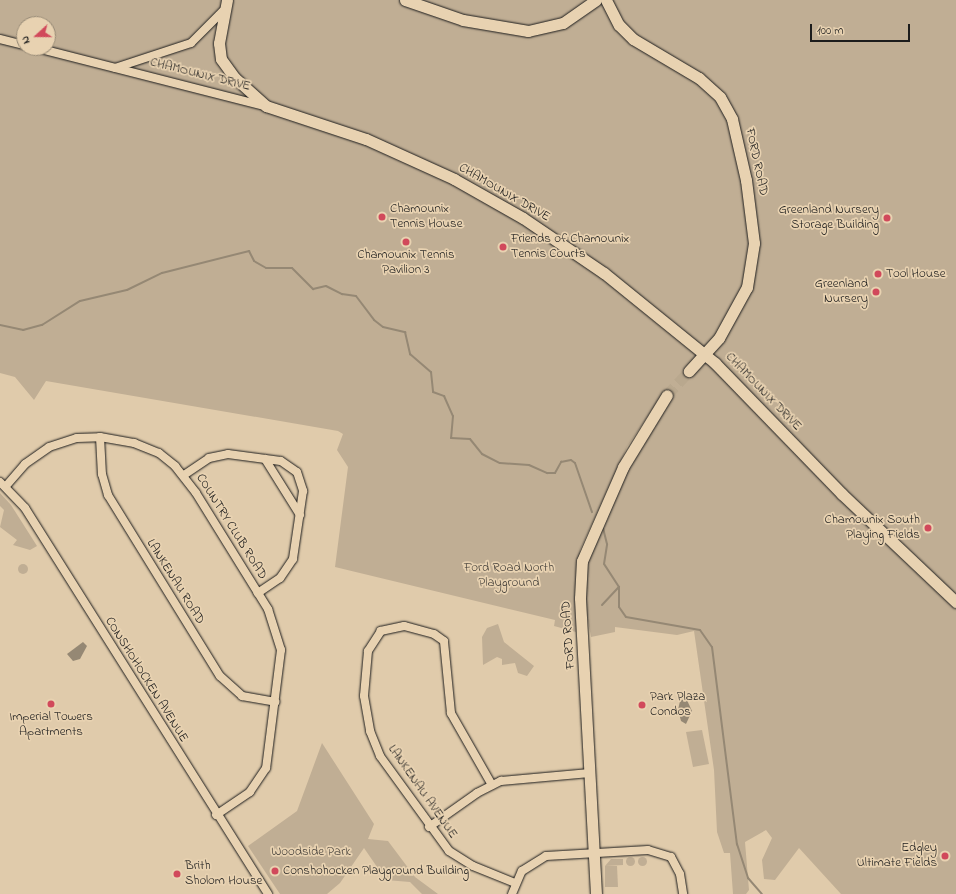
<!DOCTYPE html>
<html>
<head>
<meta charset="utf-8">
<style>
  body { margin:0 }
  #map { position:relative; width:956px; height:894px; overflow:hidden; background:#e0cbab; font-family:"Indie Flower",sans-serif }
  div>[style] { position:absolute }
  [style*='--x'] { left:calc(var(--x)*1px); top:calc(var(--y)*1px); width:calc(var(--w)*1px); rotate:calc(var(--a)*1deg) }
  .green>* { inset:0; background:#c0ae94 }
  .round { border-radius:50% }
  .water>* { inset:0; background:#958874 }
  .stream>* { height:2px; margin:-1px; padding:0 1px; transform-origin:1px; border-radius:1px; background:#958874 }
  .secondary-tunnel>* { height:11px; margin-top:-5.5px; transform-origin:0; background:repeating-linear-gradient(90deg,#b9a88e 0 11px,transparent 0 16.5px) }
  .roads { filter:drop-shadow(0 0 1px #1c1c1c) drop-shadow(0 0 1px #1c1c1c) }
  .street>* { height:8px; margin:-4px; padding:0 4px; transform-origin:4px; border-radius:4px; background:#e8d2b1 }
  .secondary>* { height:11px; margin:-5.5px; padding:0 5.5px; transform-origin:5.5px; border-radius:5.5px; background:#e8d2b1 }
  .dots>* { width:11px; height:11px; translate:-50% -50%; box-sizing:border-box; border:2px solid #e8d2b1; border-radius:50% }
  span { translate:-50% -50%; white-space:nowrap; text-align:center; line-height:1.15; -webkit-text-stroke:3.5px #e8d2b1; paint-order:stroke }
  .street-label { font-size:13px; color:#1c1c1c }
  .poi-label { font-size:13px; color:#1c1c1c }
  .left { translate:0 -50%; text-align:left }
  .right { translate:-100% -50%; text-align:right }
  .park-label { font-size:13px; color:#45403a }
  .north { position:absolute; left:16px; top:16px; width:40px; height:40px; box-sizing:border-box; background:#e8d2b1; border:1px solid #968975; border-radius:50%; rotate:249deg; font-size:11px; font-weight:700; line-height:16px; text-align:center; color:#1c1c1c }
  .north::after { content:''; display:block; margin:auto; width:14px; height:18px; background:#d1495b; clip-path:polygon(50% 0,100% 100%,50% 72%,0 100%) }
  .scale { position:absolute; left:810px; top:24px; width:100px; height:18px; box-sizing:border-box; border:2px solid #1c1c1c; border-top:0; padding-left:5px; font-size:12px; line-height:14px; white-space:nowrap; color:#1c1c1c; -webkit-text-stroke:3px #e8d2b1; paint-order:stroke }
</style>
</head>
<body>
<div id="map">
  <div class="green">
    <i style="clip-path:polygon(evenodd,0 0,956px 0,956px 894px,841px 894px,799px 848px,775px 880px,764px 879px,762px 860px,772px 838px,766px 830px,745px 842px,749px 890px,746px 894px,733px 894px,730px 853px,724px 853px,717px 832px,714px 770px,694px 631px,677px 635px,615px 627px,615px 632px,591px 637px,585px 604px,588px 555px,664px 392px,627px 447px,580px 550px,576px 632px,554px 626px,555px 620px,335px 567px,348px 467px,337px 450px,343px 434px,338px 431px,46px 381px,34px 400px,15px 377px,0 373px,0 0,24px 24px,48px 24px,48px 48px,24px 48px,24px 24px)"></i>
    <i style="clip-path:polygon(0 493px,11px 505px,37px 546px,30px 550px,13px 545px,17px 540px,0 527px,4px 510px,0 506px)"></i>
    <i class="round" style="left:18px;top:564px;width:10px;height:10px"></i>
    <i style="clip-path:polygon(498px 624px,504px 642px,534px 666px,527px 676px,518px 673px,515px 663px,502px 665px,502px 659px,497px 657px,483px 665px,482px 637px,487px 628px)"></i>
    <i style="clip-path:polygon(702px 730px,709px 764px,693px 767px,686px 732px)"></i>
    <i style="clip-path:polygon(322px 743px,374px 824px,368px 839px,388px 841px,415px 877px,438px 894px,422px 894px,410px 882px,386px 880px,364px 848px,340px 883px,327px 894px,280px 894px,248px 846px,297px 811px)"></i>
    <i class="round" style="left:625.5px;top:856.5px;width:9px;height:9px"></i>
    <i class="round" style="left:637.5px;top:856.5px;width:9px;height:9px"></i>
    <i style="clip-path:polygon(611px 859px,623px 859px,623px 865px,605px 866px)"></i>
    <i style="clip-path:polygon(605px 866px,617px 866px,618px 887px,605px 887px)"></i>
  </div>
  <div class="water">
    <i style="clip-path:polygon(83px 642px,87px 646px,80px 659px,73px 661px,67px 654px)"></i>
    <i style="clip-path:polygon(686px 698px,692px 711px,686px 724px,681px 721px,678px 710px,680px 701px)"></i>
  </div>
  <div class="stream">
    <i style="--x:0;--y:325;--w:24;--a:12"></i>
    <i style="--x:23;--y:330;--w:20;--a:-15"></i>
    <i style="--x:42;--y:325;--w:45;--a:-32.3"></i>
    <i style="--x:80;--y:301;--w:48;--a:-13.2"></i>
    <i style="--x:127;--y:290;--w:39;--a:-26"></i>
    <i style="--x:162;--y:273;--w:90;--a:-14.2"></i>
    <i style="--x:249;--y:251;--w:11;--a:63"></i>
    <i style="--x:254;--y:261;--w:14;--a:30"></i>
    <i style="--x:266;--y:268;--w:26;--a:0"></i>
    <i style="--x:292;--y:268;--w:30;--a:45"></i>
    <i style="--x:313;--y:289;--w:13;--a:-13"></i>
    <i style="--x:326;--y:286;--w:18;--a:27"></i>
    <i style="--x:342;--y:294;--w:14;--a:8"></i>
    <i style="--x:356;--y:296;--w:30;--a:53"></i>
    <i style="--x:374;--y:320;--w:11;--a:38"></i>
    <i style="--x:383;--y:327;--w:23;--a:13"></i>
    <i style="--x:405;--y:332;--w:23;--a:77"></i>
    <i style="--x:410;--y:354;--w:28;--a:41"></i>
    <i style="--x:431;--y:372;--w:20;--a:84"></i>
    <i style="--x:433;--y:392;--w:12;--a:20"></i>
    <i style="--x:444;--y:396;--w:22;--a:66"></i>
    <i style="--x:453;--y:416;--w:22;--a:95"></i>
    <i style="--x:451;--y:438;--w:19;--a:3"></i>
    <i style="--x:470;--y:439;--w:19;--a:51"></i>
    <i style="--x:482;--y:454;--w:20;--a:27"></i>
    <i style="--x:500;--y:463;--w:29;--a:4"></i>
    <i style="--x:529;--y:465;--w:20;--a:24"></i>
    <i style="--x:547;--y:473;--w:8;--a:0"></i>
    <i style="--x:555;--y:473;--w:13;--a:-61"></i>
    <i style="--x:561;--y:462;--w:10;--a:-11"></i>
    <i style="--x:571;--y:460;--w:5;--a:37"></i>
    <i style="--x:575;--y:463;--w:52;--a:70.9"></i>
    <i style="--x:619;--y:587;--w:20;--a:90"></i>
    <i style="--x:619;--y:607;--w:12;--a:55"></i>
    <i style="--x:626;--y:617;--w:75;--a:10"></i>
    <i style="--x:700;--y:630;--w:21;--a:55"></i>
    <i style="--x:712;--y:647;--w:199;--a:82.8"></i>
    <i style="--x:737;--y:844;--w:36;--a:72"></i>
    <i style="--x:748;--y:878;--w:21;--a:49"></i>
    <i style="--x:602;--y:605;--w:25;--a:-47"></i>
    <i style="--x:619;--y:587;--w:27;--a:-123"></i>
    <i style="--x:604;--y:564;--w:20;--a:-81"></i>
    <i style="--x:607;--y:544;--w:16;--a:-104"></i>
  </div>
  <div class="secondary-tunnel">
    <i style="--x:667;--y:395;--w:33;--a:-47"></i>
  </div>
  <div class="roads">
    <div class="street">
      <i style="--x:0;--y:39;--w:25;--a:14"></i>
      <i style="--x:37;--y:48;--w:234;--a:14.3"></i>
      <i style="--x:115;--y:68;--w:80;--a:-18.2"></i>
      <i style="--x:191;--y:43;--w:45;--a:-45"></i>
      <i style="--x:100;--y:437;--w:37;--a:87"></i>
      <i style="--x:102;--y:474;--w:22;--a:74"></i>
      <i style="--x:108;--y:495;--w:213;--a:58.3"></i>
      <i style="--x:220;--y:676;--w:30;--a:42"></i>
      <i style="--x:242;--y:696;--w:34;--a:10"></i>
      <i style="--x:265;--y:459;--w:66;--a:58"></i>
      <i style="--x:184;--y:475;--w:30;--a:-34"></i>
      <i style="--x:209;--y:458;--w:19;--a:-12"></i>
      <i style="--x:228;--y:454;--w:53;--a:7.5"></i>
      <i style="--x:281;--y:461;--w:19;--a:35"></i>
      <i style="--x:297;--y:472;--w:20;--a:72"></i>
      <i style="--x:303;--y:491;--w:69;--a:98.4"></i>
      <i style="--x:293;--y:559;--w:23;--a:124"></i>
      <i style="--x:280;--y:578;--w:27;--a:146"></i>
      <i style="--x:0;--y:482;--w:36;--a:46"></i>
      <i style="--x:25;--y:508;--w:456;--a:57.8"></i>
      <i style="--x:6;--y:486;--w:29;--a:-49"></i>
      <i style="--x:25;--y:464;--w:29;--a:-35"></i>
      <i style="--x:49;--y:447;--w:29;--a:-18"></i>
      <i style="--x:77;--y:438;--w:23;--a:-2"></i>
      <i style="--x:100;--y:437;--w:35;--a:10"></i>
      <i style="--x:134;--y:443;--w:27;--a:22"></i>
      <i style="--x:159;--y:453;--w:21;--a:39"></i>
      <i style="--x:175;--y:466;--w:34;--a:52"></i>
      <i style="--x:196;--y:493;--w:137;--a:58.2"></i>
      <i style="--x:268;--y:609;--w:43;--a:72.4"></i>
      <i style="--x:281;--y:650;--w:119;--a:97.2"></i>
      <i style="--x:266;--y:768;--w:29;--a:124"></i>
      <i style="--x:250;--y:792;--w:41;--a:145.9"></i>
      <i style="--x:492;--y:785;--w:83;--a:-119.7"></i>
      <i style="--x:451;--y:713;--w:72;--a:-95.6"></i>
      <i style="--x:444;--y:641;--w:12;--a:-145"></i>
      <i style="--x:434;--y:634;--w:31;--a:-165"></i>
      <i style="--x:404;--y:626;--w:24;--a:168"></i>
      <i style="--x:381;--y:631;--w:24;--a:123"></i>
      <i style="--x:368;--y:651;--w:45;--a:95.1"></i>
      <i style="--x:364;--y:696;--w:36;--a:80"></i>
      <i style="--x:370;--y:731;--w:27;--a:68"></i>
      <i style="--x:380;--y:756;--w:117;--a:54"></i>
      <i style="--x:449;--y:851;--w:28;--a:32"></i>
      <i style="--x:473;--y:866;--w:45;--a:22"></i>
      <i style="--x:429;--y:827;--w:59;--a:-35.3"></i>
      <i style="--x:477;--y:793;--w:27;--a:-27"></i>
      <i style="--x:501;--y:781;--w:89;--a:-5.1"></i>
      <i style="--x:512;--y:894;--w:25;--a:-67"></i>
      <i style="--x:522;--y:871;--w:28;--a:-32"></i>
      <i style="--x:546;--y:856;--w:102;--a:-3.4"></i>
      <i style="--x:648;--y:850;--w:24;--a:17"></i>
      <i style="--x:671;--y:857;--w:19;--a:62"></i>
      <i style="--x:680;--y:874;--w:20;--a:81"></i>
    </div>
    <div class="secondary">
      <i style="--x:227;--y:0;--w:44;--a:100.5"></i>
      <i style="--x:219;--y:43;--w:16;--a:83"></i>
      <i style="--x:221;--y:59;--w:24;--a:54"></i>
      <i style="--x:235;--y:78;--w:42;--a:42.1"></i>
      <i style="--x:266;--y:106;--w:105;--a:18.3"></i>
      <i style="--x:366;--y:139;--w:97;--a:24.4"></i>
      <i style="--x:454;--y:179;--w:79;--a:29.5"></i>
      <i style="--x:523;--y:218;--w:98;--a:34.2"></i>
      <i style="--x:604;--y:273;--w:143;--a:39"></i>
      <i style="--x:715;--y:363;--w:182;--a:45.9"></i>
      <i style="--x:842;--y:494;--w:157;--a:43.5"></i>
      <i style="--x:405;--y:0;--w:61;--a:19"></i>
      <i style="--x:463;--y:20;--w:66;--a:9.6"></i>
      <i style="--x:528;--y:31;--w:36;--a:-13"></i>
      <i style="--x:563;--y:23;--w:40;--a:-34.9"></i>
      <i style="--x:606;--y:0;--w:28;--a:63"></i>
      <i style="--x:619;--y:25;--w:20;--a:45"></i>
      <i style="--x:633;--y:39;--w:77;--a:30.6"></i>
      <i style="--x:699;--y:78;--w:28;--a:42"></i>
      <i style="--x:720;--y:97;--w:25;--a:61"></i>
      <i style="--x:732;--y:119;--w:63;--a:77.1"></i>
      <i style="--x:746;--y:180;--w:64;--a:82.8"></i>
      <i style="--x:754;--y:243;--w:45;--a:99"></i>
      <i style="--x:747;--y:287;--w:58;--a:118.8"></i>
      <i style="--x:719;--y:338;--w:45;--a:132.3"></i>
      <i style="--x:596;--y:894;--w:296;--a:-93.1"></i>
      <i style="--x:580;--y:598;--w:37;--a:-87"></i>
      <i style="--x:582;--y:561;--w:103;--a:-66.4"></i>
      <i style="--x:623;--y:467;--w:84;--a:-58.6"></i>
    </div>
  </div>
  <div class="dots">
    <i style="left:382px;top:217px;background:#d1495b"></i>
    <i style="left:887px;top:218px;background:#d1495b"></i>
    <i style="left:406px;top:242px;background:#d1495b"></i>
    <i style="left:503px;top:247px;background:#d1495b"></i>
    <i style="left:878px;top:274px;background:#d1495b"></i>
    <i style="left:876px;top:292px;background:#d1495b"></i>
    <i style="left:928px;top:528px;background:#d1495b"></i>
    <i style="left:51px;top:704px;background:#d1495b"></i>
    <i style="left:642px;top:705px;background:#d1495b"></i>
    <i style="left:945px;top:856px;background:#d1495b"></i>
    <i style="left:275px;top:871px;background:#d1495b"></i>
    <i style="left:177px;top:874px;background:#d1495b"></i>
  </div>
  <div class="street-label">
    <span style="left:200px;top:75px;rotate:14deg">CHAMOUNIX DRIVE</span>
    <span style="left:756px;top:162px;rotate:78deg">FORD ROAD</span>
    <span style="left:504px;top:193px;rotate:30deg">CHAMOUNIX DRIVE</span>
    <span style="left:763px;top:392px;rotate:46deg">CHAMOUNIX DRIVE</span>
    <span style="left:231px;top:527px;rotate:58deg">COUNTRY CLUB ROAD</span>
    <span style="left:175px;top:582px;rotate:58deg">LANKENAU ROAD</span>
    <span style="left:569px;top:635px;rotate:-94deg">FORD ROAD</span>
    <span style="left:146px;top:680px;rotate:58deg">CONSHOHOCKEN AVENUE</span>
    <span style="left:422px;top:792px;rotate:55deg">LANKENAU AVENUE</span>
  </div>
  <div class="poi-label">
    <span class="left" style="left:390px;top:217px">Chamounix<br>Tennis House</span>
    <span class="right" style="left:879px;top:218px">Greenland Nursery<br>Storage Building</span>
    <span class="left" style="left:511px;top:247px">Friends of Chamounix<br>Tennis Courts</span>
    <span style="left:406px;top:263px">Chamounix Tennis<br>Pavilion 3</span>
    <span class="left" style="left:886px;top:274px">Tool House</span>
    <span class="right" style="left:868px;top:292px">Greenland<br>Nursery</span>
    <span class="right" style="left:920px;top:528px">Chamounix South<br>Playing Fields</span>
    <span class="left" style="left:650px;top:705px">Park Plaza<br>Condos</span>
    <span style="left:51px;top:725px">Imperial Towers<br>Apartments</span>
    <span class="right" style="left:937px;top:856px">Edgley<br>Ultimate Fields</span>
    <span class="left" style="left:185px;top:874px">Brith<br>Sholom House</span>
    <span class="left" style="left:283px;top:871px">Conshohocken Playground Building</span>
  </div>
  <div class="park-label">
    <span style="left:509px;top:576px">Ford Road North<br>Playground</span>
    <span style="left:311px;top:852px">Woodside Park</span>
  </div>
  <div class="north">N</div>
  <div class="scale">100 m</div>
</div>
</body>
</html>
